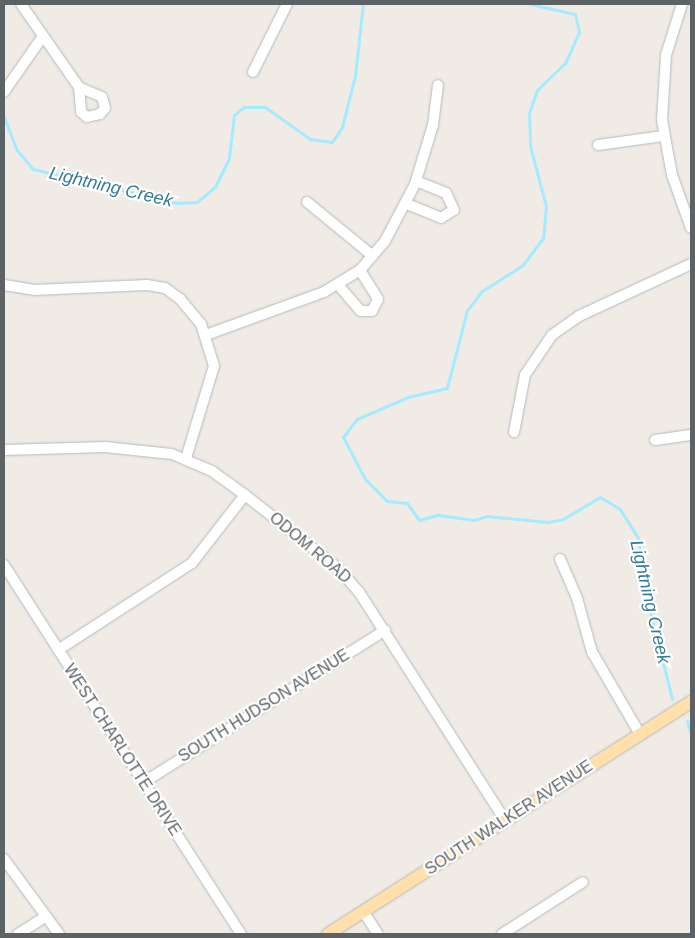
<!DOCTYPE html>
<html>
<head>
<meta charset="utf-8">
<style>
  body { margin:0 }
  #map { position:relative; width:695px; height:938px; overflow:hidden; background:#f0ebe5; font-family:Helvetica,sans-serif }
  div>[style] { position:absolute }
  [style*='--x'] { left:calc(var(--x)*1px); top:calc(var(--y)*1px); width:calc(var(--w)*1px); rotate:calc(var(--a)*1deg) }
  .stream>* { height:3px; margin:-1.5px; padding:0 1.5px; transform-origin:1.5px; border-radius:1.5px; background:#a5ebff }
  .roads { filter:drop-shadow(0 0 1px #b5b9bc) drop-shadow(0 0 1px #b5b9bc) }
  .minor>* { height:10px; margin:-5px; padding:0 5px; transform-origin:5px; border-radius:5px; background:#fff }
  .major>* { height:12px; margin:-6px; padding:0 6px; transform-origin:6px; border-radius:6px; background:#ffdfaa }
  span { translate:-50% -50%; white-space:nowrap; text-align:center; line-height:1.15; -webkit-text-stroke:4.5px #fff; paint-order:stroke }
  .street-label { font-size:16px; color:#5c6366 }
  .water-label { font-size:18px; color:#357c9b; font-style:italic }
  .frame { position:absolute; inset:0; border:5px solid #5c6366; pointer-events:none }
</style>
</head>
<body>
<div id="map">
  <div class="stream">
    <i style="--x:530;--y:4;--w:46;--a:12.5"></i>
    <i style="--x:575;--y:14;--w:18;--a:77"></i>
    <i style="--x:579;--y:32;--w:34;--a:114"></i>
    <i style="--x:565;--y:63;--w:39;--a:136"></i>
    <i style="--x:537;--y:90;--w:24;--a:109"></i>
    <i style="--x:529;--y:113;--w:33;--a:88"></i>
    <i style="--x:530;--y:146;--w:62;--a:75.1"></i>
    <i style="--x:546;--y:206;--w:32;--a:95"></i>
    <i style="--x:543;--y:238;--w:34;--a:127"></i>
    <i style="--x:523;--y:265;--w:49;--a:147.6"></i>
    <i style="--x:482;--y:291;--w:24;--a:128"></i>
    <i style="--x:467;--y:310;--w:81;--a:104.4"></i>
    <i style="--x:447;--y:388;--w:40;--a:167"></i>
    <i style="--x:408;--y:397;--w:56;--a:156.7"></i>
    <i style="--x:357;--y:419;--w:23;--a:128"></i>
    <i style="--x:343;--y:437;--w:47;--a:62.4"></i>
    <i style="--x:365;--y:479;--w:31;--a:45"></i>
    <i style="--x:387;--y:501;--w:20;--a:6"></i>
    <i style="--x:407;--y:503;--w:21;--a:55"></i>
    <i style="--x:419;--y:520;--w:20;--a:-15"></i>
    <i style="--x:438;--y:515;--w:36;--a:8"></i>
    <i style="--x:474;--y:520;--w:14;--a:-17"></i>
    <i style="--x:487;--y:516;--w:61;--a:5.6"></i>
    <i style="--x:548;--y:522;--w:15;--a:-11"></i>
    <i style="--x:563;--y:519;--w:43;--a:-30.7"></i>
    <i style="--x:600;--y:497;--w:23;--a:31"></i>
    <i style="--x:620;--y:509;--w:34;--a:58"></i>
    <i style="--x:638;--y:538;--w:54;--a:82.6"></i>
    <i style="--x:645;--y:592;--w:110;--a:75.8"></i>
    <i style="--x:4;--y:117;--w:34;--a:69"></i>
    <i style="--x:16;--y:149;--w:26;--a:50"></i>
    <i style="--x:33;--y:169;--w:147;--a:13.4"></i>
    <i style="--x:176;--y:203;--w:21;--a:-3"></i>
    <i style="--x:197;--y:202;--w:23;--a:-40"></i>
    <i style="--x:215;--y:187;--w:32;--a:-64"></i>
    <i style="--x:229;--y:158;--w:43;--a:-83.4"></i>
    <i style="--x:234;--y:115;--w:13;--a:-39"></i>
    <i style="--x:244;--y:107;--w:21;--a:0"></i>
    <i style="--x:265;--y:107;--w:55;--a:35.4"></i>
    <i style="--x:310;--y:139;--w:22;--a:8"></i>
    <i style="--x:332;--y:142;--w:18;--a:-56"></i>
    <i style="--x:342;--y:127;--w:53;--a:-75.7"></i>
    <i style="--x:355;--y:76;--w:72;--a:-83.7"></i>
    <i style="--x:687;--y:721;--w:15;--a:74"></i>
  </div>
  <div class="roads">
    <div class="minor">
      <i style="--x:21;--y:4;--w:101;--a:55.1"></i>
      <i style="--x:79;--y:87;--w:25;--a:85"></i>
      <i style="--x:81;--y:112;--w:8;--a:40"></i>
      <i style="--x:87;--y:117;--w:13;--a:-13"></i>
      <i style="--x:100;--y:114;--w:8;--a:-50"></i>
      <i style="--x:105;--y:108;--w:11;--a:-105"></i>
      <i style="--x:102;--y:97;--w:25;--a:-157"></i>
      <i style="--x:682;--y:4;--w:53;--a:107.4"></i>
      <i style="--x:666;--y:55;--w:65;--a:93.5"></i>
      <i style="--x:662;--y:120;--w:56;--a:79.7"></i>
      <i style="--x:672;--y:175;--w:56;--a:70.3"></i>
      <i style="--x:253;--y:72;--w:76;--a:-63.4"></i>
      <i style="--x:4;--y:92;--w:68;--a:-55.1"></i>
      <i style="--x:598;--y:145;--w:66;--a:-7.9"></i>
      <i style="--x:307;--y:202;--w:85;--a:39.3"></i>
      <i style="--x:407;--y:204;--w:37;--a:22"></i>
      <i style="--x:441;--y:218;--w:15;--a:-32"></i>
      <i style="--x:454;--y:210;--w:19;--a:-115"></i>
      <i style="--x:446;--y:193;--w:31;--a:-158"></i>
      <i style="--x:4;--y:285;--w:30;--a:9"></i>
      <i style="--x:34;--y:290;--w:113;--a:-2.5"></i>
      <i style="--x:147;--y:285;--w:18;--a:9"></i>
      <i style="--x:165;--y:288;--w:19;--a:36"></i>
      <i style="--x:180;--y:299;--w:33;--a:50"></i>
      <i style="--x:201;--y:324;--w:44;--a:72.8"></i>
      <i style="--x:214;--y:366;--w:96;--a:106.9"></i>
      <i style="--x:339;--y:286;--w:33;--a:49"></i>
      <i style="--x:361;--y:311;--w:11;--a:0"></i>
      <i style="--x:372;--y:311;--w:13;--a:-63"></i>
      <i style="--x:378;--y:299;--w:34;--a:-122"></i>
      <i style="--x:206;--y:335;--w:126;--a:-20"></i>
      <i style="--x:324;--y:292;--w:42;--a:-31.4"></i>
      <i style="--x:360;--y:270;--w:38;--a:-49"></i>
      <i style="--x:385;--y:241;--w:64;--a:-62.2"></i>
      <i style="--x:415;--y:184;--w:62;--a:-73"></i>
      <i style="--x:433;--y:125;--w:40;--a:-82.9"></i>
      <i style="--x:514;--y:432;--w:58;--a:-79.1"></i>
      <i style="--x:525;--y:375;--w:48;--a:-56"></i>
      <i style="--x:552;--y:335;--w:33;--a:-35"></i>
      <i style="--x:579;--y:316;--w:123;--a:-24.9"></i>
      <i style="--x:655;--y:440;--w:36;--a:-8"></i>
      <i style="--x:4;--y:450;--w:101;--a:-1.7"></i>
      <i style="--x:105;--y:447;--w:67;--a:6"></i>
      <i style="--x:172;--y:454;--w:43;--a:23"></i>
      <i style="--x:212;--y:471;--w:41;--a:36"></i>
      <i style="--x:245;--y:495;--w:118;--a:38.1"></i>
      <i style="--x:338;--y:568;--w:32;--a:49"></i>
      <i style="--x:359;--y:592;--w:271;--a:57.4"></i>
      <i style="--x:560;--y:559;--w:43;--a:66.4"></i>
      <i style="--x:577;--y:598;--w:56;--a:74.5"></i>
      <i style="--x:592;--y:652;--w:95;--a:59.7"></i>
      <i style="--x:4;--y:565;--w:439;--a:57.3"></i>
      <i style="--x:58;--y:650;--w:160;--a:-33"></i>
      <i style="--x:192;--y:563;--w:86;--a:-52.1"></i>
      <i style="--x:144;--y:782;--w:285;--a:-32.2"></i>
      <i style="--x:4;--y:859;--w:93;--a:53.7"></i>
      <i style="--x:363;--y:911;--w:27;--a:57"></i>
      <i style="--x:18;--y:934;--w:32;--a:-32"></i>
      <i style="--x:502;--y:934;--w:96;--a:-32.7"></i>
    </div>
    <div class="major">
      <i style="--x:328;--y:934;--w:431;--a:-32.6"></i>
    </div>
  </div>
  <div class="street-label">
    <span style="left:310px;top:548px;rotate:40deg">ODOM ROAD</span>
    <span style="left:264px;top:706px;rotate:-32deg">SOUTH HUDSON AVENUE</span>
    <span style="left:122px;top:750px;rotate:57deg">WEST CHARLOTTE DRIVE</span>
    <span style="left:509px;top:818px;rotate:-33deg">SOUTH WALKER AVENUE</span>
  </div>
  <div class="water-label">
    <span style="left:111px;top:187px;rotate:13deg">Lightning Creek</span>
    <span style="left:650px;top:602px;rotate:77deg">Lightning Creek</span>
  </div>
  <div class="frame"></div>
</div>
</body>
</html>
